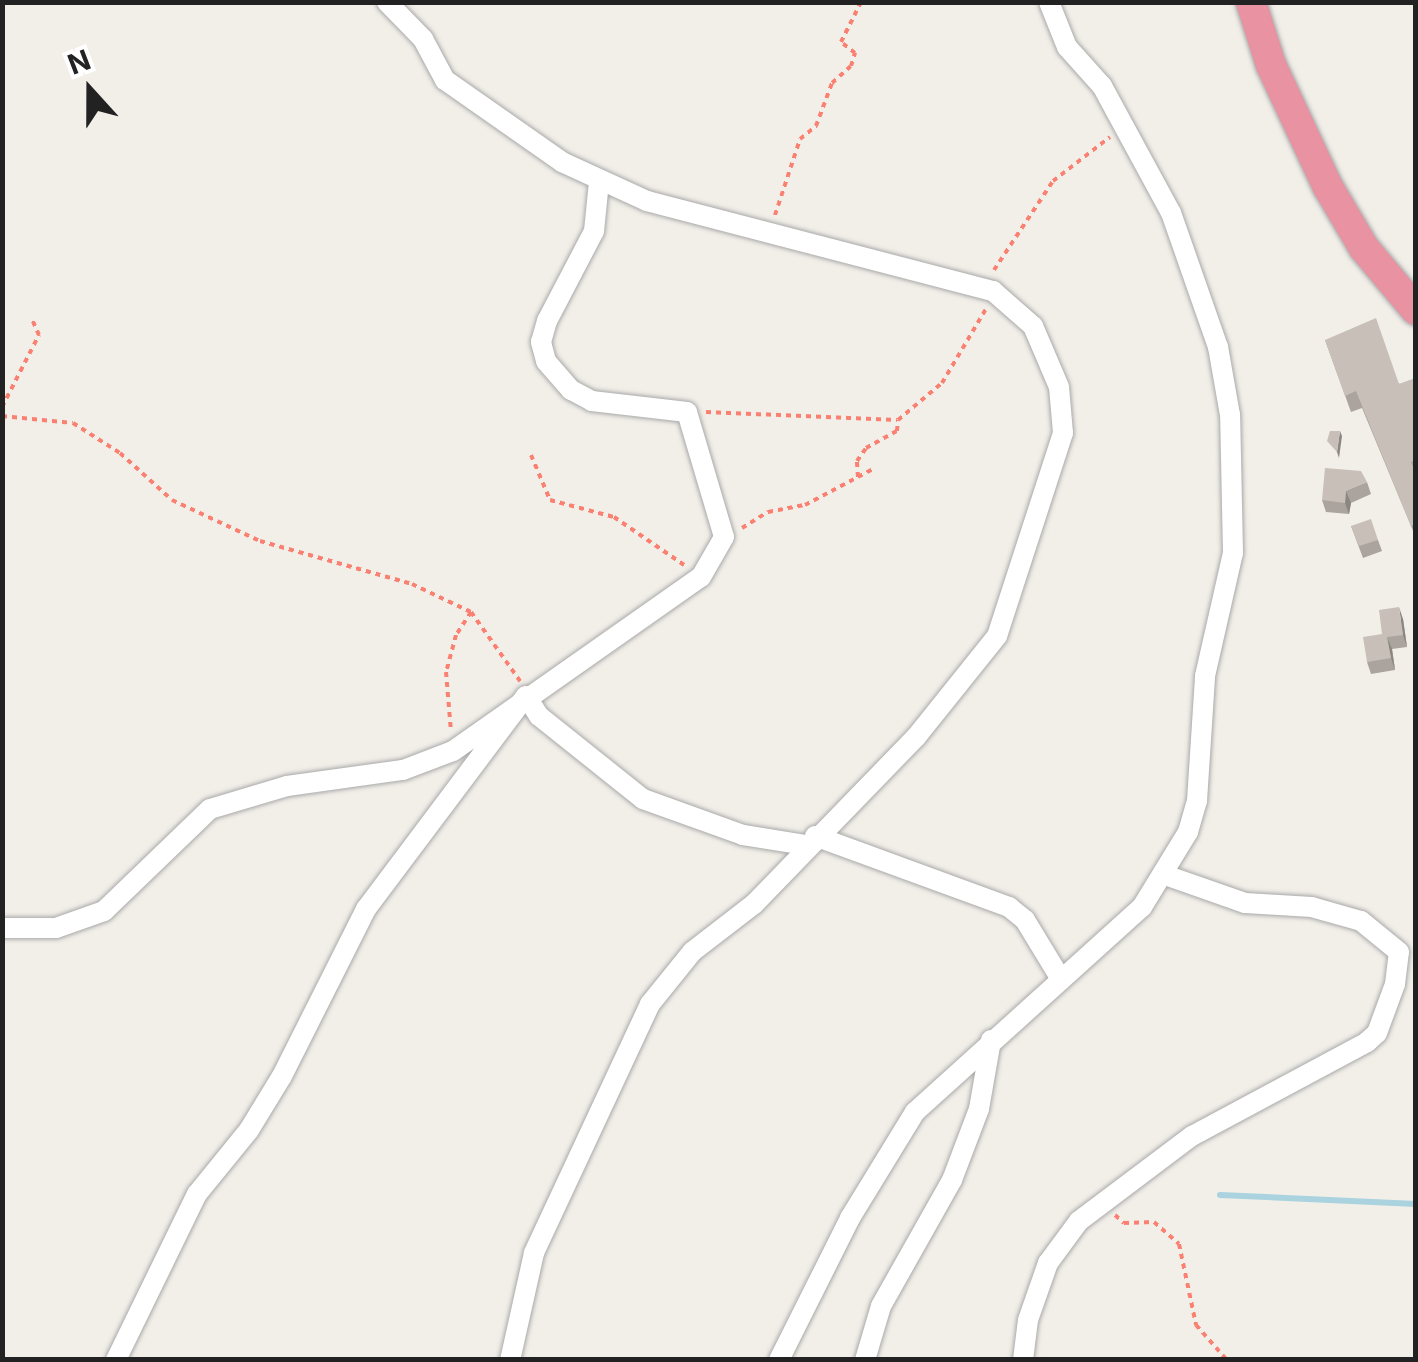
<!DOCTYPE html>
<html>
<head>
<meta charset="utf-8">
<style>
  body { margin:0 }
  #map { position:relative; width:1418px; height:1362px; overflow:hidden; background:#f2efe9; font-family:Inter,sans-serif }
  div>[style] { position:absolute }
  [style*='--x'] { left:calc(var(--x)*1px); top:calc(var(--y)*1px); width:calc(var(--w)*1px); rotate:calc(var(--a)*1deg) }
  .stream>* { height:6px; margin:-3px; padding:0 3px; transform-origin:3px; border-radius:3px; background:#aad3df }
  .path>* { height:4px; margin-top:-2px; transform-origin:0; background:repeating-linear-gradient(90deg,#fa8072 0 5px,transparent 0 10px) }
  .roads { filter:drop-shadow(0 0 2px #a9a9a9) drop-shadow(0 0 2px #a9a9a9) }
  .minor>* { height:20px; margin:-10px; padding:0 10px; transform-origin:10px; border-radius:10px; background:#fff }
  .highway>* { height:30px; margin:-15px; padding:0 15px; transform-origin:15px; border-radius:15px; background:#e892a2 }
  .wall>* { inset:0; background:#aba49e }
  .shaded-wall>* { inset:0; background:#8b8681 }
  .building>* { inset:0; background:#c7bfb8 }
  span { translate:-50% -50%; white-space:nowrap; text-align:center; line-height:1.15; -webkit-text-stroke:8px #fff; paint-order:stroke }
  .frame { position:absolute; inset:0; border:5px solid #222; pointer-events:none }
  .north { position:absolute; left:40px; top:40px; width:100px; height:100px; -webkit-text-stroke:8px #fff; paint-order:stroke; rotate:339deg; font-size:28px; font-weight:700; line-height:40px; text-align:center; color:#222 }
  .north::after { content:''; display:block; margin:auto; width:35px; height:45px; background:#222; clip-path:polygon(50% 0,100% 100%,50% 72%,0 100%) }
</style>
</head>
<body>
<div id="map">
  <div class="stream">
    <i style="--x:1220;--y:1195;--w:196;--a:2.6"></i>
  </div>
  <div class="path">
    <i style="--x:453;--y:2;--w:12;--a:0"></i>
    <i style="--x:775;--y:215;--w:80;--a:-71.8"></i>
    <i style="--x:800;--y:139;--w:21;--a:-39"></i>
    <i style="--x:816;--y:126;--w:46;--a:-69.6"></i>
    <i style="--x:832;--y:83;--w:25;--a:-42"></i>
    <i style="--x:851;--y:66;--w:14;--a:-73"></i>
    <i style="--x:855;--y:53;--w:18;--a:-142"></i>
    <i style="--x:841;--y:42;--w:45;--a:-63.4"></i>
    <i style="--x:994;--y:270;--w:107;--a:-56.5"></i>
    <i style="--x:1053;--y:181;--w:72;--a:-37.7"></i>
    <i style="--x:2;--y:407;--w:81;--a:-62.8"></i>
    <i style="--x:39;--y:335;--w:20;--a:-114"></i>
    <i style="--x:706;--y:412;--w:191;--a:2.4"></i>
    <i style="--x:2;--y:416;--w:71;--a:5.6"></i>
    <i style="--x:73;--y:423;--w:56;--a:32.6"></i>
    <i style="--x:120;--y:453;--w:70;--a:42.1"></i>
    <i style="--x:172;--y:500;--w:97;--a:25"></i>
    <i style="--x:260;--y:541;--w:158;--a:15.8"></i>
    <i style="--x:412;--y:584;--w:65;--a:25.4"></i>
    <i style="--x:471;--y:612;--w:27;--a:123"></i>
    <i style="--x:456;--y:635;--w:38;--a:105"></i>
    <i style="--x:446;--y:672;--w:59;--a:85.2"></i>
    <i style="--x:531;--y:455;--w:49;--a:67.1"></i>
    <i style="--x:550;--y:500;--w:66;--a:14.9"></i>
    <i style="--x:614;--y:517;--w:85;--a:34.4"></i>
    <i style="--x:858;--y:477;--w:16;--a:-94"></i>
    <i style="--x:857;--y:461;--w:16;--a:-55"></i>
    <i style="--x:866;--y:448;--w:35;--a:-29"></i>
    <i style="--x:897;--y:431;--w:11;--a:-85"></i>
    <i style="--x:898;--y:420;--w:57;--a:-40.1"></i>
    <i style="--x:942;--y:383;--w:86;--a:-59.3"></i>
    <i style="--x:742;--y:528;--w:31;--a:-32"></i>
    <i style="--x:768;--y:512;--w:38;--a:-11"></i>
    <i style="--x:805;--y:505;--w:77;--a:-27.9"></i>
    <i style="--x:471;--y:612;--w:85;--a:54.6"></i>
    <i style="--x:1115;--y:1215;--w:12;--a:42"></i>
    <i style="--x:1124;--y:1223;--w:30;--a:-2"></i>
    <i style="--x:1154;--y:1222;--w:33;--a:41"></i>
    <i style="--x:1179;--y:1244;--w:83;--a:78.1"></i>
    <i style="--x:1196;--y:1325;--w:47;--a:48.5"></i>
  </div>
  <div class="roads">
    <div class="minor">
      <i style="--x:387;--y:2;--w:52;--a:45.8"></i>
      <i style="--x:423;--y:39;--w:47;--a:61.8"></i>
      <i style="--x:445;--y:80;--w:143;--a:35"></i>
      <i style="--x:562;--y:162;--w:94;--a:24.6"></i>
      <i style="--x:647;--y:201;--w:358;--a:14.6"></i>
      <i style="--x:993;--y:291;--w:53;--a:41.2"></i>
      <i style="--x:1033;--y:326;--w:66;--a:66.9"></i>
      <i style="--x:1059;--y:387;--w:46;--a:85"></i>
      <i style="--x:1063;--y:433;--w:213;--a:108"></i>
      <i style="--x:997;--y:636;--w:129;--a:128.7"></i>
      <i style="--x:916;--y:737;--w:233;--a:134.1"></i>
      <i style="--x:754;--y:904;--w:78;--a:142.3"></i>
      <i style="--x:692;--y:952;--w:67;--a:128.9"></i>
      <i style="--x:650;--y:1004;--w:275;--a:115"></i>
      <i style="--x:534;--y:1253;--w:110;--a:102.6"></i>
      <i style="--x:815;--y:836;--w:207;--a:20.1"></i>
      <i style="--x:1009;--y:907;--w:21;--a:39"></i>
      <i style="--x:1025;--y:920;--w:66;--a:58.7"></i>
      <i style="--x:2;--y:928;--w:54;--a:0"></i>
      <i style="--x:56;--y:928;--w:51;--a:-19.5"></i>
      <i style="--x:104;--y:911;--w:147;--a:-43.9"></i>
      <i style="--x:210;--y:809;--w:80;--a:-16.6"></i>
      <i style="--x:287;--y:786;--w:117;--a:-7.9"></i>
      <i style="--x:403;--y:770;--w:53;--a:-20.8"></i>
      <i style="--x:453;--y:751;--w:303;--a:-35.1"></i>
      <i style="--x:701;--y:577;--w:46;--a:-60.1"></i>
      <i style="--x:724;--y:537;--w:130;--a:-106.5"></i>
      <i style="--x:687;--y:412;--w:96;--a:-173.4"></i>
      <i style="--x:592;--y:401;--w:24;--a:-152"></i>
      <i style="--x:571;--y:390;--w:38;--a:-131"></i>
      <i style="--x:546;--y:361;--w:20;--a:-105"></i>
      <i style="--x:541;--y:342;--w:22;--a:-74"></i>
      <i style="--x:547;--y:321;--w:102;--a:-62.4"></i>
      <i style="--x:594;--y:231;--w:49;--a:-84.2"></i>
      <i style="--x:116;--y:1360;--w:185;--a:-64"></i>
      <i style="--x:197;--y:1194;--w:82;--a:-50.9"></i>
      <i style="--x:249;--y:1130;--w:63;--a:-58.6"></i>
      <i style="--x:282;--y:1076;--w:187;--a:-63.3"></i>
      <i style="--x:366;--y:909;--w:266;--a:-53.1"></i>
      <i style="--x:526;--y:696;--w:24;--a:57"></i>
      <i style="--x:539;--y:716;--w:133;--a:38.6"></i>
      <i style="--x:643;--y:799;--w:106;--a:19.8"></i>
      <i style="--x:743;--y:835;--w:64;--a:9"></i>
      <i style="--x:779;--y:1360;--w:159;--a:-63.4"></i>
      <i style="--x:850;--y:1218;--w:124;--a:-58.5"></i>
      <i style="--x:915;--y:1112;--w:306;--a:-42.1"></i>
      <i style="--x:1142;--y:907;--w:88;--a:-58.5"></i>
      <i style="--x:1188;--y:832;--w:32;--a:-74"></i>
      <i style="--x:1197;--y:801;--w:125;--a:-86.3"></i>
      <i style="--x:1205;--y:676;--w:126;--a:-77.2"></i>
      <i style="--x:1233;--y:553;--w:138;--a:-91.2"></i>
      <i style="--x:1230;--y:415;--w:69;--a:-100"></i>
      <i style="--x:1218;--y:347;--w:142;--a:-109.3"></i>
      <i style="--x:1171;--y:213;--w:145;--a:-118.5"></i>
      <i style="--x:1102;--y:86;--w:52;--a:-131.9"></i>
      <i style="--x:1067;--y:47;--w:48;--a:-111.8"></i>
      <i style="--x:865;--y:1360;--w:56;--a:-73.5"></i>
      <i style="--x:881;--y:1306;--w:145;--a:-60.6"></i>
      <i style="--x:952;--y:1180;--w:76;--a:-69.2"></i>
      <i style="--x:979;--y:1109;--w:70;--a:-80.1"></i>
      <i style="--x:1023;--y:1360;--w:40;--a:-82.9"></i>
      <i style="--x:1028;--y:1320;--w:60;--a:-70.7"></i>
      <i style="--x:1048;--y:1263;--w:52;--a:-53.6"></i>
      <i style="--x:1079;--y:1221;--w:141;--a:-37"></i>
      <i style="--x:1192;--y:1136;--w:199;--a:-28.2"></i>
      <i style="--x:1367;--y:1042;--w:13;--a:-42"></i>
      <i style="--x:1377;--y:1033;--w:52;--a:-69.8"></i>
      <i style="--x:1395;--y:984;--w:32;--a:-83"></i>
      <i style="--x:1399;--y:952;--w:49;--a:-140.8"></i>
      <i style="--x:1361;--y:921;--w:51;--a:-164.1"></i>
      <i style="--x:1312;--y:907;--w:67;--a:-176.6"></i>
      <i style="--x:1245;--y:903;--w:85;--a:-160.7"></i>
    </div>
    <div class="highway">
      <i style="--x:1251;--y:2;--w:66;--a:72.4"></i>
      <i style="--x:1271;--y:65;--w:135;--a:65"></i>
      <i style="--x:1328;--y:187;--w:71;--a:59.5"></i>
      <i style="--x:1364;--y:248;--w:81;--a:50"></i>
    </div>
  </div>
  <div class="wall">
    <i style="clip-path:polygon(1325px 340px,1400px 384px,1416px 378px,1416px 538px,1362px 408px,1351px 412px)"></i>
    <i style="clip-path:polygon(1367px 482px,1371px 494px,1351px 503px,1349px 514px,1326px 512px,1322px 500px)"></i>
    <i style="clip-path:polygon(1351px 526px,1378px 540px,1382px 551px,1363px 558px)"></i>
    <i style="clip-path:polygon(1403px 619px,1407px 647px,1392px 649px,1395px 670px,1371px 674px,1367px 662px,1382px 634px)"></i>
  </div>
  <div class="shaded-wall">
    <i style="clip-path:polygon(1340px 431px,1342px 436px,1339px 458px,1337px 452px)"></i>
    <i style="clip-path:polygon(1346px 491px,1351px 503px,1349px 514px,1345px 503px)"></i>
    <i style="clip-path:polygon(1399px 607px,1403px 619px,1407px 647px,1403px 635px)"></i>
    <i style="clip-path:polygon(1387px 637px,1392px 649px,1395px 670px,1391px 658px)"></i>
  </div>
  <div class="building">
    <i style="clip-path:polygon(1376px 318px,1399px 384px,1416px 378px,1416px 460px,1411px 462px,1416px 474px,1416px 524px,1411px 526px,1356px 391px,1345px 396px,1325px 340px)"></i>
    <i style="clip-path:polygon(1330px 431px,1340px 431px,1337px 452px,1327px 441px)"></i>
    <i style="clip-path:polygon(1325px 468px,1361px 471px,1367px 482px,1346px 491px,1345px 503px,1322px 500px)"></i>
    <i style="clip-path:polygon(1371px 519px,1378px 540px,1359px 546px,1351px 526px)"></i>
    <i style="clip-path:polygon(1399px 607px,1403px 635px,1387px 637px,1391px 658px,1367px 662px,1363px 637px,1382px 634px,1379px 610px)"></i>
  </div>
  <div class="frame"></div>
  <div class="north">N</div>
</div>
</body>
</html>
